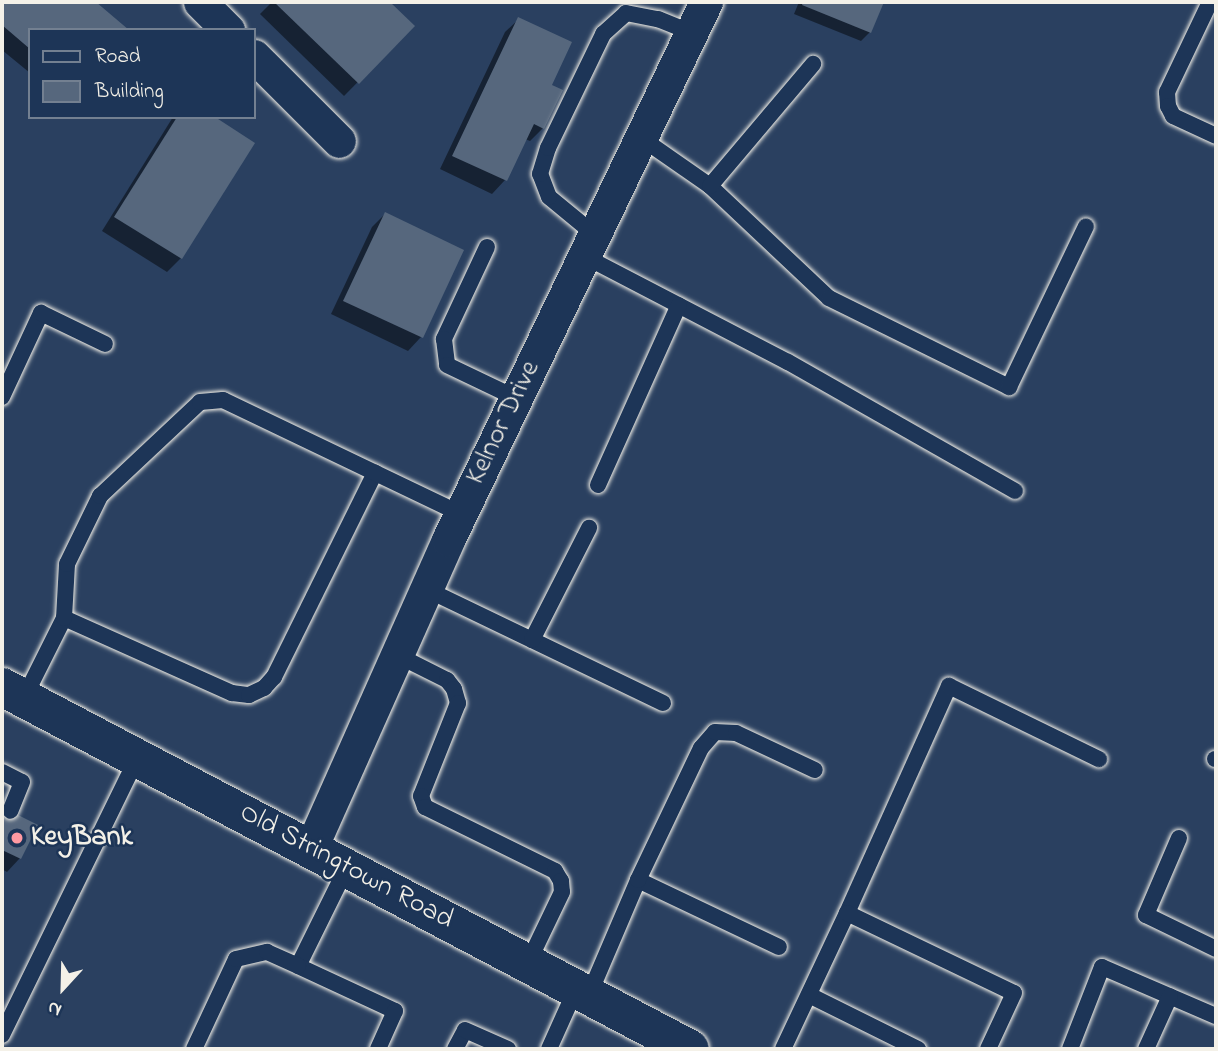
<!DOCTYPE html>
<html>
<head>
<meta charset="utf-8">
<style>
  body { margin:0 }
  #map { position:relative; width:1218px; height:1051px; overflow:hidden; background:#2a4060; font-family:"Indie Flower",sans-serif }
  div>[style] { position:absolute }
  [style*='--x'] { left:calc(var(--x)*1px); top:calc(var(--y)*1px); width:calc(var(--w)*1px); rotate:calc(var(--a)*1deg) }
  .shadow>* { inset:0; background:#0007 }
  .building>* { inset:0; background:#56677d }
  .roads { filter:drop-shadow(0 0 2px #f4f1e8) drop-shadow(0 0 2px #f4f1e8) }
  .service>* { height:16px; margin:-8px; padding:0 8px; transform-origin:8px; border-radius:8px; background:#1d3557 }
  .minor>* { height:33px; margin:-16.5px; padding:0 16.5px; transform-origin:16.5px; border-radius:16.5px; background:#1d3557 }
  .tertiary>* { height:38px; margin:-19px; padding:0 19px; transform-origin:19px; border-radius:19px; background:#1d3557 }
  .dots>* { width:19px; height:19px; translate:-50% -50%; box-sizing:border-box; border:4px solid #1d3557; border-radius:50% }
  span { translate:-50% -50%; white-space:nowrap; text-align:center; line-height:1.15; -webkit-text-stroke:5px #1d3557; paint-order:stroke }
  .street-label { font-size:28px; color:#f4f1e8 }
  .poi-label { font-size:28px; color:#f4f1e8; font-weight:700 }
  .left { translate:0 -50%; text-align:left }
  .frame { position:absolute; inset:0; border:4px solid #f4f1e8; pointer-events:none }
  .legend { position:absolute; left:28px; top:28px; width:228px; height:91px; box-sizing:border-box; background:#1d3557; border:2px solid #738091; margin:0; padding:9px 12px; list-style:none; font-size:21px; color:#f4f1e8 }
  .legend li { display:flex; align-items:center; gap:14px; height:35px }
  .legend b { width:35px; border:2px solid #738091 }
  .north { position:absolute; left:28px; top:953px; width:70px; height:70px; -webkit-text-stroke:5px #1d3557; paint-order:stroke; rotate:202deg; font-size:19px; font-weight:700; line-height:28px; text-align:center; color:#f4f1e8 }
  .north::after { content:''; display:block; margin:auto; width:24px; height:32px; background:#f4f1e8; clip-path:polygon(50% 0,100% 100%,50% 72%,0 100%) }
</style>
</head>
<body>
<div id="map">
  <div class="shadow">
    <i style="clip-path:polygon(2px 2px,93px 2px,126px 30px,30px 30px,30px 73px,2px 50px)"></i>
    <i style="clip-path:polygon(272px 2px,388px 2px,413px 26px,344px 96px,260px 14px)"></i>
    <i style="clip-path:polygon(799px 2px,882px 2px,870px 32px,861px 41px,794px 14px)"></i>
    <i style="clip-path:polygon(519px 19px,549px 85px,543px 128px,530px 141px,525px 139px,505px 180px,492px 194px,440px 169px,505px 32px)"></i>
    <i style="clip-path:polygon(173px 117px,212px 117px,253px 143px,181px 258px,167px 272px,102px 231px)"></i>
    <i style="clip-path:polygon(385px 214px,462px 250px,421px 337px,408px 351px,331px 314px,372px 227px)"></i>
    <i style="clip-path:polygon(2px 808px,36px 826px,20px 858px,7px 872px,2px 869px)"></i>
  </div>
  <div class="building">
    <i style="clip-path:polygon(2px 2px,96px 2px,129px 30px,30px 30px,30px 49px,2px 25px)"></i>
    <i style="clip-path:polygon(274px 2px,390px 2px,415px 26px,359px 84px)"></i>
    <i style="clip-path:polygon(803px 2px,884px 2px,871px 33px,802px 5px)"></i>
    <i style="clip-path:polygon(518px 17px,572px 42px,552px 85px,563px 90px,544px 129px,534px 124px,507px 181px,452px 156px)"></i>
    <i style="clip-path:polygon(177px 117px,215px 117px,255px 143px,182px 259px,114px 217px)"></i>
    <i style="clip-path:polygon(385px 212px,464px 250px,423px 338px,343px 301px)"></i>
    <i style="clip-path:polygon(2px 807px,38px 825px,21px 859px,2px 850px)"></i>
  </div>
  <div class="roads">
    <div class="service">
      <i style="--x:1210;--y:2;--w:100;--a:115.5"></i>
      <i style="--x:1167;--y:92;--w:14;--a:86"></i>
      <i style="--x:1168;--y:106;--w:11;--a:63"></i>
      <i style="--x:1173;--y:116;--w:47;--a:24.9"></i>
      <i style="--x:641;--y:138;--w:84;--a:34.8"></i>
      <i style="--x:710;--y:186;--w:163;--a:43.3"></i>
      <i style="--x:829;--y:298;--w:201;--a:26.3"></i>
      <i style="--x:1009;--y:387;--w:178;--a:-64.4"></i>
      <i style="--x:710;--y:186;--w:160;--a:-49.8"></i>
      <i style="--x:594;--y:234;--w:58;--a:-140.6"></i>
      <i style="--x:549;--y:197;--w:25;--a:-111"></i>
      <i style="--x:540;--y:174;--w:27;--a:-73"></i>
      <i style="--x:548;--y:148;--w:127;--a:-64.2"></i>
      <i style="--x:603;--y:34;--w:31;--a:-42"></i>
      <i style="--x:626;--y:13;--w:33;--a:11"></i>
      <i style="--x:658;--y:19;--w:35;--a:22"></i>
      <i style="--x:487;--y:247;--w:102;--a:115.1"></i>
      <i style="--x:444;--y:339;--w:26;--a:83"></i>
      <i style="--x:447;--y:365;--w:76;--a:25.6"></i>
      <i style="--x:584;--y:256;--w:230;--a:27.5"></i>
      <i style="--x:788;--y:362;--w:261;--a:29.6"></i>
      <i style="--x:2;--y:397;--w:93;--a:-65.1"></i>
      <i style="--x:41;--y:313;--w:71;--a:25.8"></i>
      <i style="--x:598;--y:485;--w:197;--a:-65.8"></i>
      <i style="--x:426;--y:589;--w:263;--a:25.7"></i>
      <i style="--x:64;--y:618;--w:184;--a:24.1"></i>
      <i style="--x:232;--y:693;--w:17;--a:7"></i>
      <i style="--x:249;--y:695;--w:17;--a:-25"></i>
      <i style="--x:264;--y:688;--w:15;--a:-48"></i>
      <i style="--x:274;--y:677;--w:228;--a:-63.7"></i>
      <i style="--x:532;--y:640;--w:126;--a:-63"></i>
      <i style="--x:397;--y:655;--w:56;--a:26.6"></i>
      <i style="--x:447;--y:680;--w:11;--a:52"></i>
      <i style="--x:454;--y:689;--w:15;--a:74"></i>
      <i style="--x:458;--y:703;--w:100;--a:111.7"></i>
      <i style="--x:421;--y:796;--w:12;--a:70"></i>
      <i style="--x:425;--y:807;--w:145;--a:26.2"></i>
      <i style="--x:555;--y:871;--w:12;--a:59"></i>
      <i style="--x:561;--y:881;--w:11;--a:85"></i>
      <i style="--x:562;--y:892;--w:79;--a:115.6"></i>
      <i style="--x:24;--y:698;--w:89;--a:-63.4"></i>
      <i style="--x:64;--y:618;--w:54;--a:-86.8"></i>
      <i style="--x:67;--y:564;--w:76;--a:-64.1"></i>
      <i style="--x:100;--y:496;--w:137;--a:-43.2"></i>
      <i style="--x:200;--y:402;--w:23;--a:-5"></i>
      <i style="--x:223;--y:400;--w:264;--a:25.6"></i>
      <i style="--x:1215;--y:759;--w:1;--a:0"></i>
      <i style="--x:2;--y:772;--w:22;--a:27"></i>
      <i style="--x:22;--y:782;--w:31;--a:112"></i>
      <i style="--x:1179;--y:838;--w:84;--a:113.2"></i>
      <i style="--x:1146;--y:915;--w:78;--a:25.9"></i>
      <i style="--x:347;--y:867;--w:110;--a:116.3"></i>
      <i style="--x:298;--y:966;--w:107;--a:24.9"></i>
      <i style="--x:395;--y:1011;--w:42;--a:114.1"></i>
      <i style="--x:638;--y:880;--w:156;--a:25.4"></i>
      <i style="--x:847;--y:913;--w:249;--a:-65.8"></i>
      <i style="--x:949;--y:686;--w:167;--a:26"></i>
      <i style="--x:589;--y:995;--w:125;--a:-66.9"></i>
      <i style="--x:638;--y:880;--w:146;--a:-64.5"></i>
      <i style="--x:701;--y:748;--w:21;--a:-49"></i>
      <i style="--x:715;--y:732;--w:21;--a:3"></i>
      <i style="--x:736;--y:733;--w:87;--a:25.1"></i>
      <i style="--x:809;--y:995;--w:122;--a:26.4"></i>
      <i style="--x:2;--y:1035;--w:308;--a:-64"></i>
      <i style="--x:194;--y:1049;--w:99;--a:-65"></i>
      <i style="--x:236;--y:959;--w:32;--a:-13"></i>
      <i style="--x:267;--y:952;--w:34;--a:24"></i>
      <i style="--x:455;--y:1049;--w:21;--a:-62"></i>
      <i style="--x:465;--y:1030;--w:47;--a:23.8"></i>
      <i style="--x:549;--y:1049;--w:66;--a:-65.8"></i>
      <i style="--x:783;--y:1049;--w:150;--a:-64.8"></i>
      <i style="--x:847;--y:913;--w:185;--a:25.6"></i>
      <i style="--x:1014;--y:993;--w:62;--a:114.9"></i>
      <i style="--x:1070;--y:1049;--w:88;--a:-68.7"></i>
      <i style="--x:1102;--y:967;--w:124;--a:23.3"></i>
      <i style="--x:1146;--y:1049;--w:58;--a:-65.6"></i>
    </div>
    <div class="minor">
      <i style="--x:200;--y:2;--w:40;--a:45"></i>
      <i style="--x:254;--y:56;--w:120;--a:45"></i>
      <i style="--x:311;--y:848;--w:337;--a:-66"></i>
      <i style="--x:448;--y:540;--w:597;--a:-64.38"></i>
    </div>
    <div class="tertiary">
      <i style="--x:2;--y:687;--w:777;--a:27.75"></i>
    </div>
  </div>
  <div class="dots">
    <i style="left:17px;top:838px;background:#ff9aa2"></i>
  </div>
  <div class="street-label">
    <span style="left:504px;top:423px;rotate:-64deg">Kelnor Drive</span>
    <span style="left:346px;top:867px;rotate:28deg">Old Stringtown Road</span>
  </div>
  <div class="poi-label">
    <span class="left" style="left:31px;top:838px">KeyBank</span>
  </div>
  <div class="frame"></div>
  <ul class="legend">
  <li><b style="height:9px;background:#1d3557"></b>Road</li>
  <li><b style="height:19px;background:#56677d"></b>Building</li>
  </ul>
  <div class="north">N</div>
</div>
</body>
</html>
